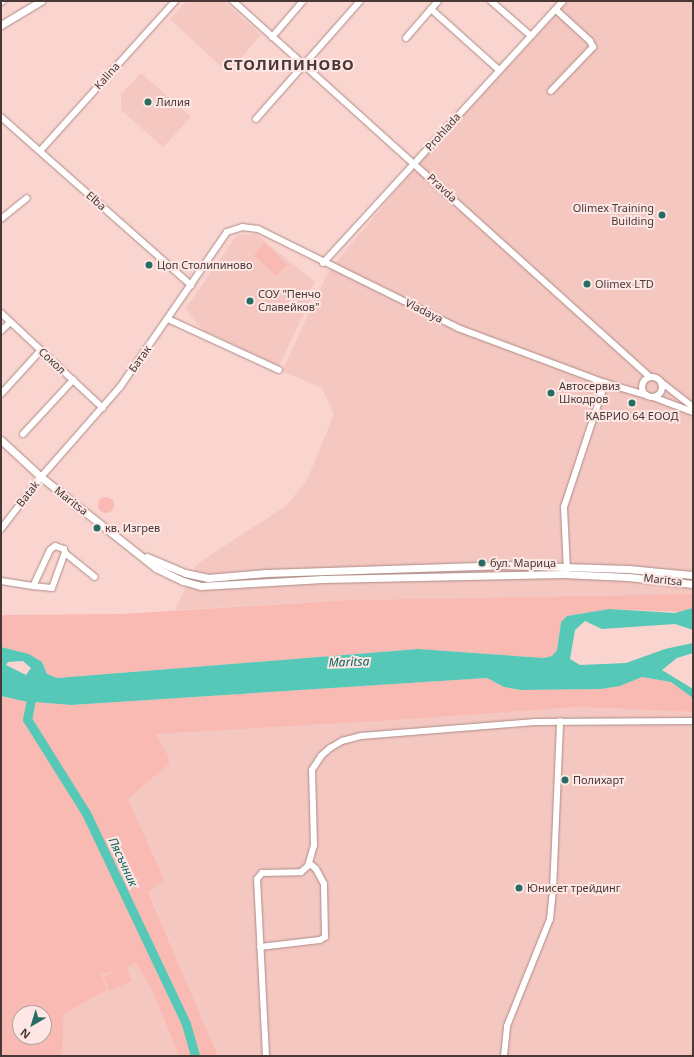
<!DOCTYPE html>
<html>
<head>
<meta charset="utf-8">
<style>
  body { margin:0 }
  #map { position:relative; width:694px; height:1057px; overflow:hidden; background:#fad5d0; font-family:"Noto Sans",sans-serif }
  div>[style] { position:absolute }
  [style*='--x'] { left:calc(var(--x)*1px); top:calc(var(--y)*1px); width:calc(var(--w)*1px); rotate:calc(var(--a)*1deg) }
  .built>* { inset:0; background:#f4c7c1 }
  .green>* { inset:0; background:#f8bab2 }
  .round { border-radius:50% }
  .water>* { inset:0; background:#56c8b8 }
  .river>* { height:9px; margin:-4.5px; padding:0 4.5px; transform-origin:4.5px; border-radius:4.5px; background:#56c8b8 }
  .roads { filter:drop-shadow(0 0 1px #ad8b86) drop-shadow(0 0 1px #ad8b86) }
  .minor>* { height:6px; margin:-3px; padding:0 3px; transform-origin:3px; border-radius:3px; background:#fff }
  .minor>.ring { margin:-3px; padding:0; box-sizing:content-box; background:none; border:6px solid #fff; border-radius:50% }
  .tertiary>* { height:7px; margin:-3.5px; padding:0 3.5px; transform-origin:3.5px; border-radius:3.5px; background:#fff }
  .dots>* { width:11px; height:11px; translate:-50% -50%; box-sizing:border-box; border:2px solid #fde6e3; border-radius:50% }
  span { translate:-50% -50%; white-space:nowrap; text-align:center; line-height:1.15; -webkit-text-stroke:4px #fde6e3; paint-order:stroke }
  .street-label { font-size:11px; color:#483937 }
  .poi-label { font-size:11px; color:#483937 }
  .left { translate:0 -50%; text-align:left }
  .right { translate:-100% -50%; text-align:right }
  .water-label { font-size:12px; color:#00655a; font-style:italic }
  .district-label { font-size:15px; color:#483937; font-weight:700; letter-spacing:1px }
  .frame { position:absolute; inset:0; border:2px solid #483937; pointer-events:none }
  .north { position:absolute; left:12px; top:1005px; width:40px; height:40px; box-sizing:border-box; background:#fde6e3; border:1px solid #b5a19e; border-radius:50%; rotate:218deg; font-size:11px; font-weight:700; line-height:16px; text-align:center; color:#483937 }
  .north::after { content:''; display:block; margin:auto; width:14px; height:18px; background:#266d64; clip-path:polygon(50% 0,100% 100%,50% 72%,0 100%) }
</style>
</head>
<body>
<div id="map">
  <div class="built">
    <i style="clip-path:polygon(187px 1px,224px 1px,261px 35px,228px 73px,170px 19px)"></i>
    <i style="clip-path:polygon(569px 1px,693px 1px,693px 594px,352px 600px,175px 610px,197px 564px,287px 505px,308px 478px,334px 414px,322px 388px,282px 371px,328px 272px,418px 164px)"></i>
    <i style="clip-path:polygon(141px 73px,191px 117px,163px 147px,121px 110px,121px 94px)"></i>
    <i style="clip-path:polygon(256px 234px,315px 282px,310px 291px,313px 294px,279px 366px,203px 330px,185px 309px,237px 235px)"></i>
    <i style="clip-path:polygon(580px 707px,693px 712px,693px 1056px,218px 1056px,148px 891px,128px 799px,169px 764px,169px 757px,154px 734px,396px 720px)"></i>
    <i style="clip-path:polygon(137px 963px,151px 987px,179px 1056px,62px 1056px,64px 1014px,107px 990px,101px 975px)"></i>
  </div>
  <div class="green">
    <i style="clip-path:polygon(265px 243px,287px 265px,276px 276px,254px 255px)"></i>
    <i class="round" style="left:98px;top:497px;width:16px;height:16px"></i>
    <i style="clip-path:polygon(693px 594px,693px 608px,682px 612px,609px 609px,567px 616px,561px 622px,557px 650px,552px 656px,544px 658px,418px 649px,57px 678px,47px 674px,42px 662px,29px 654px,1px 647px,1px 615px,120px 614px,352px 600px)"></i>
    <i style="clip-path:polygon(evenodd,642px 677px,671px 682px,686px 691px,693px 698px,693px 712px,580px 707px,396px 720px,155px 734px,169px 757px,169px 764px,128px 799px,164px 880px,148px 892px,218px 1056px,179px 1056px,151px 987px,136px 963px,126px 967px,132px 981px,109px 991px,103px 977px,123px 968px,101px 975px,107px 990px,64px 1014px,62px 1056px,1px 1056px,1px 696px,23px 701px,71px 705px,487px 678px,504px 687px,521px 690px,601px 689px,620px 686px,642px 677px,20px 1013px,44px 1013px,44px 1037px,20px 1037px,20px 1013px)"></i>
  </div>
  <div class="water">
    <i style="clip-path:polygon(evenodd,693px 608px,693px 630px,675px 624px,602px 629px,585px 621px,575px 630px,570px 659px,580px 665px,626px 663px,665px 649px,693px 643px,693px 653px,677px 658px,662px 670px,693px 689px,693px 698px,671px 682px,642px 677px,620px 686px,601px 689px,521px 690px,504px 687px,487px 678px,71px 705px,23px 701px,1px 696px,1px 647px,29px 654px,42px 662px,47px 674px,57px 678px,418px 649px,544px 658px,552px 656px,557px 650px,561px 622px,567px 616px,609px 609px,675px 613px,693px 608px,23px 661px,31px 668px,26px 675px,6px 665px,8px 662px,23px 661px)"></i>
  </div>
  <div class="river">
    <i style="--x:33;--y:689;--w:31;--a:101"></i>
    <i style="--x:27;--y:719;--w:111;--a:57.9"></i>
    <i style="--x:86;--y:813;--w:233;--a:64.6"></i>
    <i style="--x:186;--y:1024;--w:33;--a:74"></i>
  </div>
  <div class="roads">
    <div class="minor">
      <i style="--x:233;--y:1;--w:561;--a:42.04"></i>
      <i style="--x:491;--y:1;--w:52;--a:41.1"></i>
      <i style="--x:1;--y:2;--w:2;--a:-27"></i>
      <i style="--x:431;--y:9;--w:91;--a:41.9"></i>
      <i style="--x:272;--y:37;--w:48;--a:-49.3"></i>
      <i style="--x:406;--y:38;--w:49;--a:-49.1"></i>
      <i style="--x:551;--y:91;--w:61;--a:-46.3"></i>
      <i style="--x:593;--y:47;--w:7;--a:-117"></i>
      <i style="--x:590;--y:41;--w:47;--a:-137.6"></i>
      <i style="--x:1;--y:117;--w:254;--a:41.5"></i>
      <i style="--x:256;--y:119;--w:157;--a:-48.6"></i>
      <i style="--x:40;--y:151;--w:202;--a:-48"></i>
      <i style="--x:1;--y:219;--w:33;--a:-39"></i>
      <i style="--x:323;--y:263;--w:355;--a:-47.5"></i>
      <i style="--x:1;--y:313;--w:139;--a:43"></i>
      <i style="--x:168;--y:319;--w:122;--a:24.7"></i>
      <i style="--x:1;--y:331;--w:13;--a:-45"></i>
      <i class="ring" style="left:642px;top:377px;width:14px;height:14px"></i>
      <i style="--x:661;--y:382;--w:41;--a:38"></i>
      <i style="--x:1;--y:394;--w:59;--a:-47.7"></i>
      <i style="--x:653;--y:397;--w:43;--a:20.6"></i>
      <i style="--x:23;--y:434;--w:74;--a:-47.2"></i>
      <i style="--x:1;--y:529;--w:66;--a:-52.4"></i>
      <i style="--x:41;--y:477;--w:120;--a:-48.7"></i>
      <i style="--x:120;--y:387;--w:188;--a:-55.4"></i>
      <i style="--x:227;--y:232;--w:16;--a:-18"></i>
      <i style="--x:242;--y:227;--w:16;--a:7"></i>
      <i style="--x:258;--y:229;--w:223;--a:26.3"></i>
      <i style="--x:458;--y:328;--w:157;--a:20.5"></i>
      <i style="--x:605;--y:383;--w:43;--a:16.3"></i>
      <i style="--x:65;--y:553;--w:38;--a:39"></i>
      <i style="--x:567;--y:571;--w:64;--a:-92.7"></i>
      <i style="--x:564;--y:507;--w:131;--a:-71.7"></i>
      <i style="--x:1;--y:581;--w:32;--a:9"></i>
      <i style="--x:33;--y:586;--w:19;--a:6"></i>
      <i style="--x:52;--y:588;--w:37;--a:-70"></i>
      <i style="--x:65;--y:553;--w:4;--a:-104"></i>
      <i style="--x:64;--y:549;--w:9;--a:-162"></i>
      <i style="--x:55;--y:546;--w:6;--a:141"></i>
      <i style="--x:50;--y:550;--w:40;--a:115"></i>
      <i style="--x:260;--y:947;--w:60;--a:-6.7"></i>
      <i style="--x:320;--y:940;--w:6;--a:-31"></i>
      <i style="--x:325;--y:937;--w:53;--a:-91.1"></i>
      <i style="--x:324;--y:884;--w:17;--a:-118"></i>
      <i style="--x:316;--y:869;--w:9;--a:-139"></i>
      <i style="--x:266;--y:1056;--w:177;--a:-92.9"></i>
      <i style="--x:257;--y:879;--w:8;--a:-50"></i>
      <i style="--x:262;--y:873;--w:39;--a:-1"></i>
      <i style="--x:301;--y:872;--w:9;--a:-41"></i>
      <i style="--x:308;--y:866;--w:22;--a:-74"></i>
      <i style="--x:314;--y:845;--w:75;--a:-91.5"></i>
      <i style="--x:312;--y:770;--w:17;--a:-57"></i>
      <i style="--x:321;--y:756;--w:12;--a:-42"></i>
      <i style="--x:330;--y:748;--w:14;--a:-30"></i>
      <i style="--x:342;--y:741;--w:20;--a:-15"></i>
      <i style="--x:361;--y:736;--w:175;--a:-4.6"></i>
      <i style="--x:535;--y:722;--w:158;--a:-0.4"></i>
      <i style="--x:504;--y:1056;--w:30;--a:-84"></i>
      <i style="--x:507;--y:1026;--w:115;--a:-68.1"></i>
      <i style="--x:550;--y:919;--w:28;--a:-84"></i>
      <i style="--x:553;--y:891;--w:170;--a:-87.6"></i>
    </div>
    <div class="tertiary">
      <i style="--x:1;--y:25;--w:47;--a:-31"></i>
      <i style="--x:1;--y:440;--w:54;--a:42.8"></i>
      <i style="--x:41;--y:477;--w:147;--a:38.4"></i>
      <i style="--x:156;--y:568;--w:30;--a:26"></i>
      <i style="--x:183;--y:581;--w:19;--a:16"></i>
      <i style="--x:201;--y:586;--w:122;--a:-3.3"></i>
      <i style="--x:323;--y:579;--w:239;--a:-1.2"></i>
      <i style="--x:562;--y:574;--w:66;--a:2.6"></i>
      <i style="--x:628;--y:577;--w:65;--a:6.1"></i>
      <i style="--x:147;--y:557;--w:41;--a:22.8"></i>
      <i style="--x:185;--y:573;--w:24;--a:12"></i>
      <i style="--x:208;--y:578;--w:58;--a:-4.9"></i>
      <i style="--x:266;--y:573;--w:235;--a:-1.9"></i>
      <i style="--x:501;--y:565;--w:127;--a:1.8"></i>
      <i style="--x:628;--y:569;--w:65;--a:5.3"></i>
    </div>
  </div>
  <div class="dots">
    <i style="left:148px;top:102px;background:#266d64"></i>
    <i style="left:662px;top:215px;background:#266d64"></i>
    <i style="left:149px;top:265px;background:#266d64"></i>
    <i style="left:587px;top:284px;background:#266d64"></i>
    <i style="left:250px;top:301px;background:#266d64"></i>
    <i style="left:551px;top:393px;background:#266d64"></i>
    <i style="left:632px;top:403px;background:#266d64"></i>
    <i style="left:97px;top:528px;background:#266d64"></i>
    <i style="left:482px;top:563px;background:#266d64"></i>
    <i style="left:565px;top:780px;background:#266d64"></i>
    <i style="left:519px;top:888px;background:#266d64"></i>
  </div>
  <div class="street-label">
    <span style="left:107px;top:76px;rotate:-48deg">Kalina</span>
    <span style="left:443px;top:132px;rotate:-48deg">Prohlada</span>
    <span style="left:442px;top:188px;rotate:43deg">Pravda</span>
    <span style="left:96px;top:201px;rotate:41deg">Elba</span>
    <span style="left:424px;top:311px;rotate:26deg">Vladaya</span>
    <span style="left:140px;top:359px;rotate:-55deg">Батак</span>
    <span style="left:52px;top:361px;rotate:43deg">Сокол</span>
    <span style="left:28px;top:494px;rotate:-52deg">Batak</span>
    <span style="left:71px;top:501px;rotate:38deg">Maritsa</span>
    <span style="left:663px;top:580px;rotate:6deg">Maritsa</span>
  </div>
  <div class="poi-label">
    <span class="left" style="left:156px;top:102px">Лилия</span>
    <span class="right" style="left:654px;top:215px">Olimex Training<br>Building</span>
    <span class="left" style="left:157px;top:265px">Цоп Столипиново</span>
    <span class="left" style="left:595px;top:284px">Olimex LTD</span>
    <span class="left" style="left:258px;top:301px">СОУ "Пенчо<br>Славейков"</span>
    <span class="left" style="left:559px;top:393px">Автосервиз<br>Шкодров</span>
    <span style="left:632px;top:416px">КАБРИО 64 ЕООД</span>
    <span class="left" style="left:105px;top:528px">кв. Изгрев</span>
    <span class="left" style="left:490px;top:563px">бул. Марица</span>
    <span class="left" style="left:573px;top:780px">Полихарт</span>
    <span class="left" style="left:527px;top:888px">Юнисет трейдинг</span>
  </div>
  <div class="water-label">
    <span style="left:349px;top:662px;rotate:-2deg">Maritsa</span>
    <span style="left:123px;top:862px;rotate:65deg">Пясъчник</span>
  </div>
  <div class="district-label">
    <span style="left:289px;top:65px">СТОЛИПИНОВО</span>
  </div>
  <div class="frame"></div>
  <div class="north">N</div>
</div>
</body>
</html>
